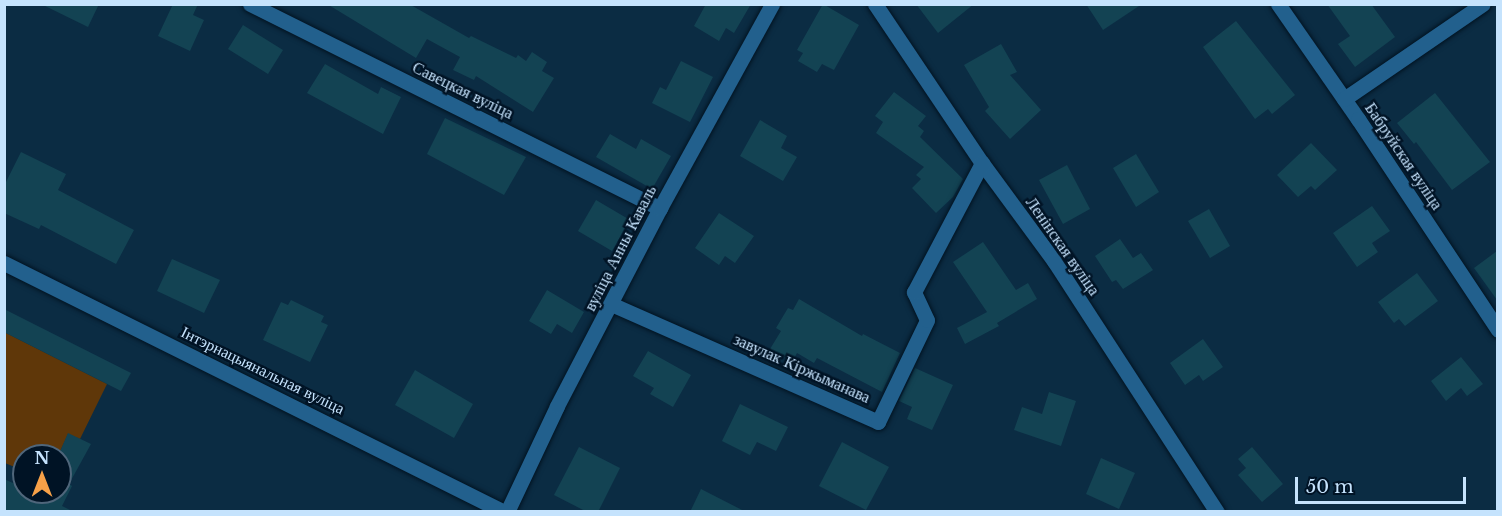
<!DOCTYPE html>
<html>
<head>
<meta charset="utf-8">
<style>
  body { margin:0 }
  #map { position:relative; width:1502px; height:516px; overflow:hidden; background:#0b2c43; font-family:"Libre Baskerville",serif }
  div>[style] { position:absolute }
  [style*='--x'] { left:calc(var(--x)*1px); top:calc(var(--y)*1px); width:calc(var(--w)*1px); rotate:calc(var(--a)*1deg) }
  .green>* { inset:0; background:#5f3709 }
  .building>* { inset:0; background:#134353 }
  .roads { filter:drop-shadow(0 0 2px #021321) drop-shadow(0 0 2px #021321) }
  .minor>* { height:15px; margin:-7.5px; padding:0 7.5px; transform-origin:7.5px; border-radius:7.5px; background:#22608d }
  span { translate:-50% -50%; white-space:nowrap; text-align:center; line-height:1.15; -webkit-text-stroke:5px #001325; paint-order:stroke }
  .street-label { font-size:16px; color:#c5e3fd }
  .frame { position:absolute; inset:0; border:6px solid #c5e3fd; pointer-events:none }
  .north { position:absolute; left:12px; top:444px; width:60px; height:60px; box-sizing:border-box; background:#001325; border:2px solid #4f667b; border-radius:50%; rotate:0deg; font-size:16px; font-weight:700; line-height:24px; text-align:center; color:#c5e3fd }
  .north::after { content:''; display:block; margin:auto; width:21px; height:27px; background:#f7a148; clip-path:polygon(50% 0,100% 100%,50% 72%,0 100%) }
  .scale { position:absolute; left:1295px; top:477px; width:171px; height:27px; box-sizing:border-box; border:3px solid #c5e3fd; border-top:0; padding-left:8px; font-size:18px; line-height:21px; white-space:nowrap; color:#c5e3fd; -webkit-text-stroke:4px #001325; paint-order:stroke }
</style>
</head>
<body>
<div id="map">
  <div class="green">
    <i style="clip-path:polygon(4px 332px,107px 384px,80px 439px,68px 434px,58px 456px,24px 456px,24px 471px,5px 463px)"></i>
  </div>
  <div class="building">
    <i style="clip-path:polygon(41px 4px,99px 4px,88px 27px)"></i>
    <i style="clip-path:polygon(173px 4px,198px 4px,193px 15px,204px 20px,190px 51px,158px 36px)"></i>
    <i style="clip-path:polygon(327px 4px,409px 4px,469px 38px,471px 36px,516px 58px,518px 55px,526px 61px,532px 52px,547px 62px,542px 71px,554px 78px,533px 112px,476px 76px,474px 80px,453px 70px,460px 57px,427px 39px,416px 58px)"></i>
    <i style="clip-path:polygon(706px 4px,751px 4px,734px 33px,726px 28px,719px 41px,694px 26px)"></i>
    <i style="clip-path:polygon(823px 4px,859px 25px,834px 70px,822px 64px,817px 72px,798px 61px,803px 53px,797px 50px)"></i>
    <i style="clip-path:polygon(916px 4px,974px 4px,938px 33px)"></i>
    <i style="clip-path:polygon(1086px 4px,1142px 4px,1103px 30px)"></i>
    <i style="clip-path:polygon(1327px 4px,1371px 4px,1395px 37px,1355px 67px,1338px 44px,1350px 36px)"></i>
    <i style="clip-path:polygon(1236px 21px,1295px 95px,1272px 114px,1268px 109px,1255px 119px,1203px 47px)"></i>
    <i style="clip-path:polygon(243px 25px,283px 50px,268px 74px,228px 49px)"></i>
    <i style="clip-path:polygon(1001px 44px,1017px 72px,1010px 75px,1041px 110px,1010px 139px,985px 111px,989px 107px,964px 65px)"></i>
    <i style="clip-path:polygon(681px 61px,713px 77px,690px 122px,652px 103px,660px 87px,666px 90px)"></i>
    <i style="clip-path:polygon(325px 64px,378px 94px,381px 87px,401px 97px,383px 134px,307px 93px)"></i>
    <i style="clip-path:polygon(894px 92px,926px 116px,918px 126px,924px 131px,920px 137px,963px 179px,953px 197px,936px 213px,912px 188px,921px 179px,916px 175px,924px 167px,876px 133px,883px 122px,875px 116px)"></i>
    <i style="clip-path:polygon(1435px 93px,1490px 162px,1452px 190px,1416px 142px,1414px 144px,1397px 123px)"></i>
    <i style="clip-path:polygon(445px 118px,526px 157px,504px 195px,427px 154px)"></i>
    <i style="clip-path:polygon(760px 120px,787px 136px,781px 148px,797px 157px,783px 181px,740px 156px)"></i>
    <i style="clip-path:polygon(610px 134px,636px 149px,641px 139px,671px 156px,652px 189px,596px 157px)"></i>
    <i style="clip-path:polygon(1311px 143px,1337px 170px,1315px 190px,1311px 186px,1298px 197px,1277px 175px)"></i>
    <i style="clip-path:polygon(21px 152px,66px 174px,58px 190px,134px 230px,116px 264px,41px 225px,39px 229px,4px 213px,4px 186px)"></i>
    <i style="clip-path:polygon(1136px 154px,1159px 192px,1136px 207px,1113px 168px)"></i>
    <i style="clip-path:polygon(1067px 165px,1090px 209px,1063px 224px,1039px 180px)"></i>
    <i style="clip-path:polygon(596px 200px,630px 220px,612px 251px,578px 231px)"></i>
    <i style="clip-path:polygon(1372px 206px,1390px 231px,1372px 243px,1378px 252px,1357px 267px,1333px 233px)"></i>
    <i style="clip-path:polygon(1209px 209px,1230px 246px,1210px 258px,1188px 221px)"></i>
    <i style="clip-path:polygon(719px 213px,754px 236px,735px 263px,725px 256px,719px 265px,695px 248px)"></i>
    <i style="clip-path:polygon(1120px 239px,1133px 258px,1141px 253px,1153px 270px,1123px 289px,1116px 280px,1112px 282px,1095px 256px)"></i>
    <i style="clip-path:polygon(983px 242px,1016px 290px,1028px 283px,1037px 299px,997px 323px,999px 326px,965px 344px,957px 328px,987px 312px,953px 262px)"></i>
    <i style="clip-path:polygon(1497px 251px,1497px 300px,1474px 268px)"></i>
    <i style="clip-path:polygon(172px 259px,220px 280px,204px 313px,157px 291px)"></i>
    <i style="clip-path:polygon(1417px 273px,1438px 301px,1405px 326px,1399px 319px,1394px 323px,1378px 302px)"></i>
    <i style="clip-path:polygon(547px 290px,584px 312px,572px 333px,557px 324px,551px 334px,529px 321px)"></i>
    <i style="clip-path:polygon(799px 299px,862px 336px,863px 334px,900px 353px,882px 392px,817px 358px,814px 363px,797px 353px,792px 362px,770px 349px,781px 331px,776px 328px,788px 308px,793px 310px)"></i>
    <i style="clip-path:polygon(291px 300px,324px 316px,321px 322px,328px 325px,310px 362px,263px 340px,281px 302px,288px 305px)"></i>
    <i style="clip-path:polygon(4px 309px,131px 373px,121px 391px,4px 332px)"></i>
    <i style="clip-path:polygon(1203px 339px,1223px 367px,1203px 381px,1199px 375px,1185px 385px,1170px 363px)"></i>
    <i style="clip-path:polygon(648px 351px,691px 375px,673px 407px,650px 394px,654px 388px,633px 376px)"></i>
    <i style="clip-path:polygon(1461px 357px,1483px 384px,1467px 396px,1461px 388px,1446px 401px,1431px 381px)"></i>
    <i style="clip-path:polygon(915px 368px,953px 385px,932px 430px,907px 419px,912px 407px,899px 401px)"></i>
    <i style="clip-path:polygon(415px 370px,473px 404px,454px 438px,395px 405px)"></i>
    <i style="clip-path:polygon(1049px 392px,1076px 401px,1061px 446px,1014px 430px,1022px 407px,1042px 414px)"></i>
    <i style="clip-path:polygon(740px 404px,788px 427px,776px 451px,757px 442px,750px 455px,722px 441px)"></i>
    <i style="clip-path:polygon(68px 433px,91px 444px,69px 484px,72px 486px,62px 506px,74px 512px,4px 512px,4px 479px,24px 488px,24px 492px,32px 492px,43px 497px,45px 492px,60px 492px,58px 456px)"></i>
    <i style="clip-path:polygon(842px 442px,889px 467px,866px 510px,819px 486px)"></i>
    <i style="clip-path:polygon(579px 447px,620px 468px,598px 512px,587px 512px,554px 495px)"></i>
    <i style="clip-path:polygon(1252px 447px,1283px 484px,1262px 502px,1238px 475px,1246px 468px,1238px 459px)"></i>
    <i style="clip-path:polygon(1101px 458px,1135px 473px,1119px 509px,1086px 494px)"></i>
    <i style="clip-path:polygon(701px 489px,746px 512px,690px 512px)"></i>
  </div>
  <div class="roads">
    <div class="minor">
      <i style="--x:250;--y:4;--w:458;--a:26.5"></i>
      <i style="--x:875;--y:4;--w:192;--a:56.1"></i>
      <i style="--x:982;--y:163;--w:122;--a:53.7"></i>
      <i style="--x:1054;--y:261;--w:299;--a:57"></i>
      <i style="--x:1278;--y:4;--w:140;--a:55.2"></i>
      <i style="--x:1358;--y:119;--w:253;--a:56.4"></i>
      <i style="--x:1344;--y:99;--w:168;--a:-34.4"></i>
      <i style="--x:4;--y:263;--w:559;--a:26.47"></i>
      <i style="--x:611;--y:304;--w:292;--a:23.8"></i>
      <i style="--x:878;--y:422;--w:113;--a:-64.3"></i>
      <i style="--x:927;--y:320;--w:31;--a:-115"></i>
      <i style="--x:914;--y:292;--w:146;--a:-62.2"></i>
      <i style="--x:507;--y:512;--w:117;--a:-64.7"></i>
      <i style="--x:557;--y:406;--w:223;--a:-62.5"></i>
      <i style="--x:660;--y:208;--w:233;--a:-61.2"></i>
    </div>
  </div>
  <div class="street-label">
    <span style="left:463px;top:90px;rotate:26deg">Савецкая вуліца</span>
    <span style="left:1404px;top:156px;rotate:56deg">Бабруйская вуліца</span>
    <span style="left:1063px;top:246px;rotate:55deg">Ленінская вуліца</span>
    <span style="left:620px;top:248px;rotate:-63deg">вуліца Анны Каваль</span>
    <span style="left:802px;top:368px;rotate:24deg">завулак Кіржыманава</span>
    <span style="left:263px;top:370px;rotate:26deg">Інтэрнацыянальная вуліца</span>
  </div>
  <div class="frame"></div>
  <div class="north">N</div>
  <div class="scale">50 m</div>
</div>
</body>
</html>
